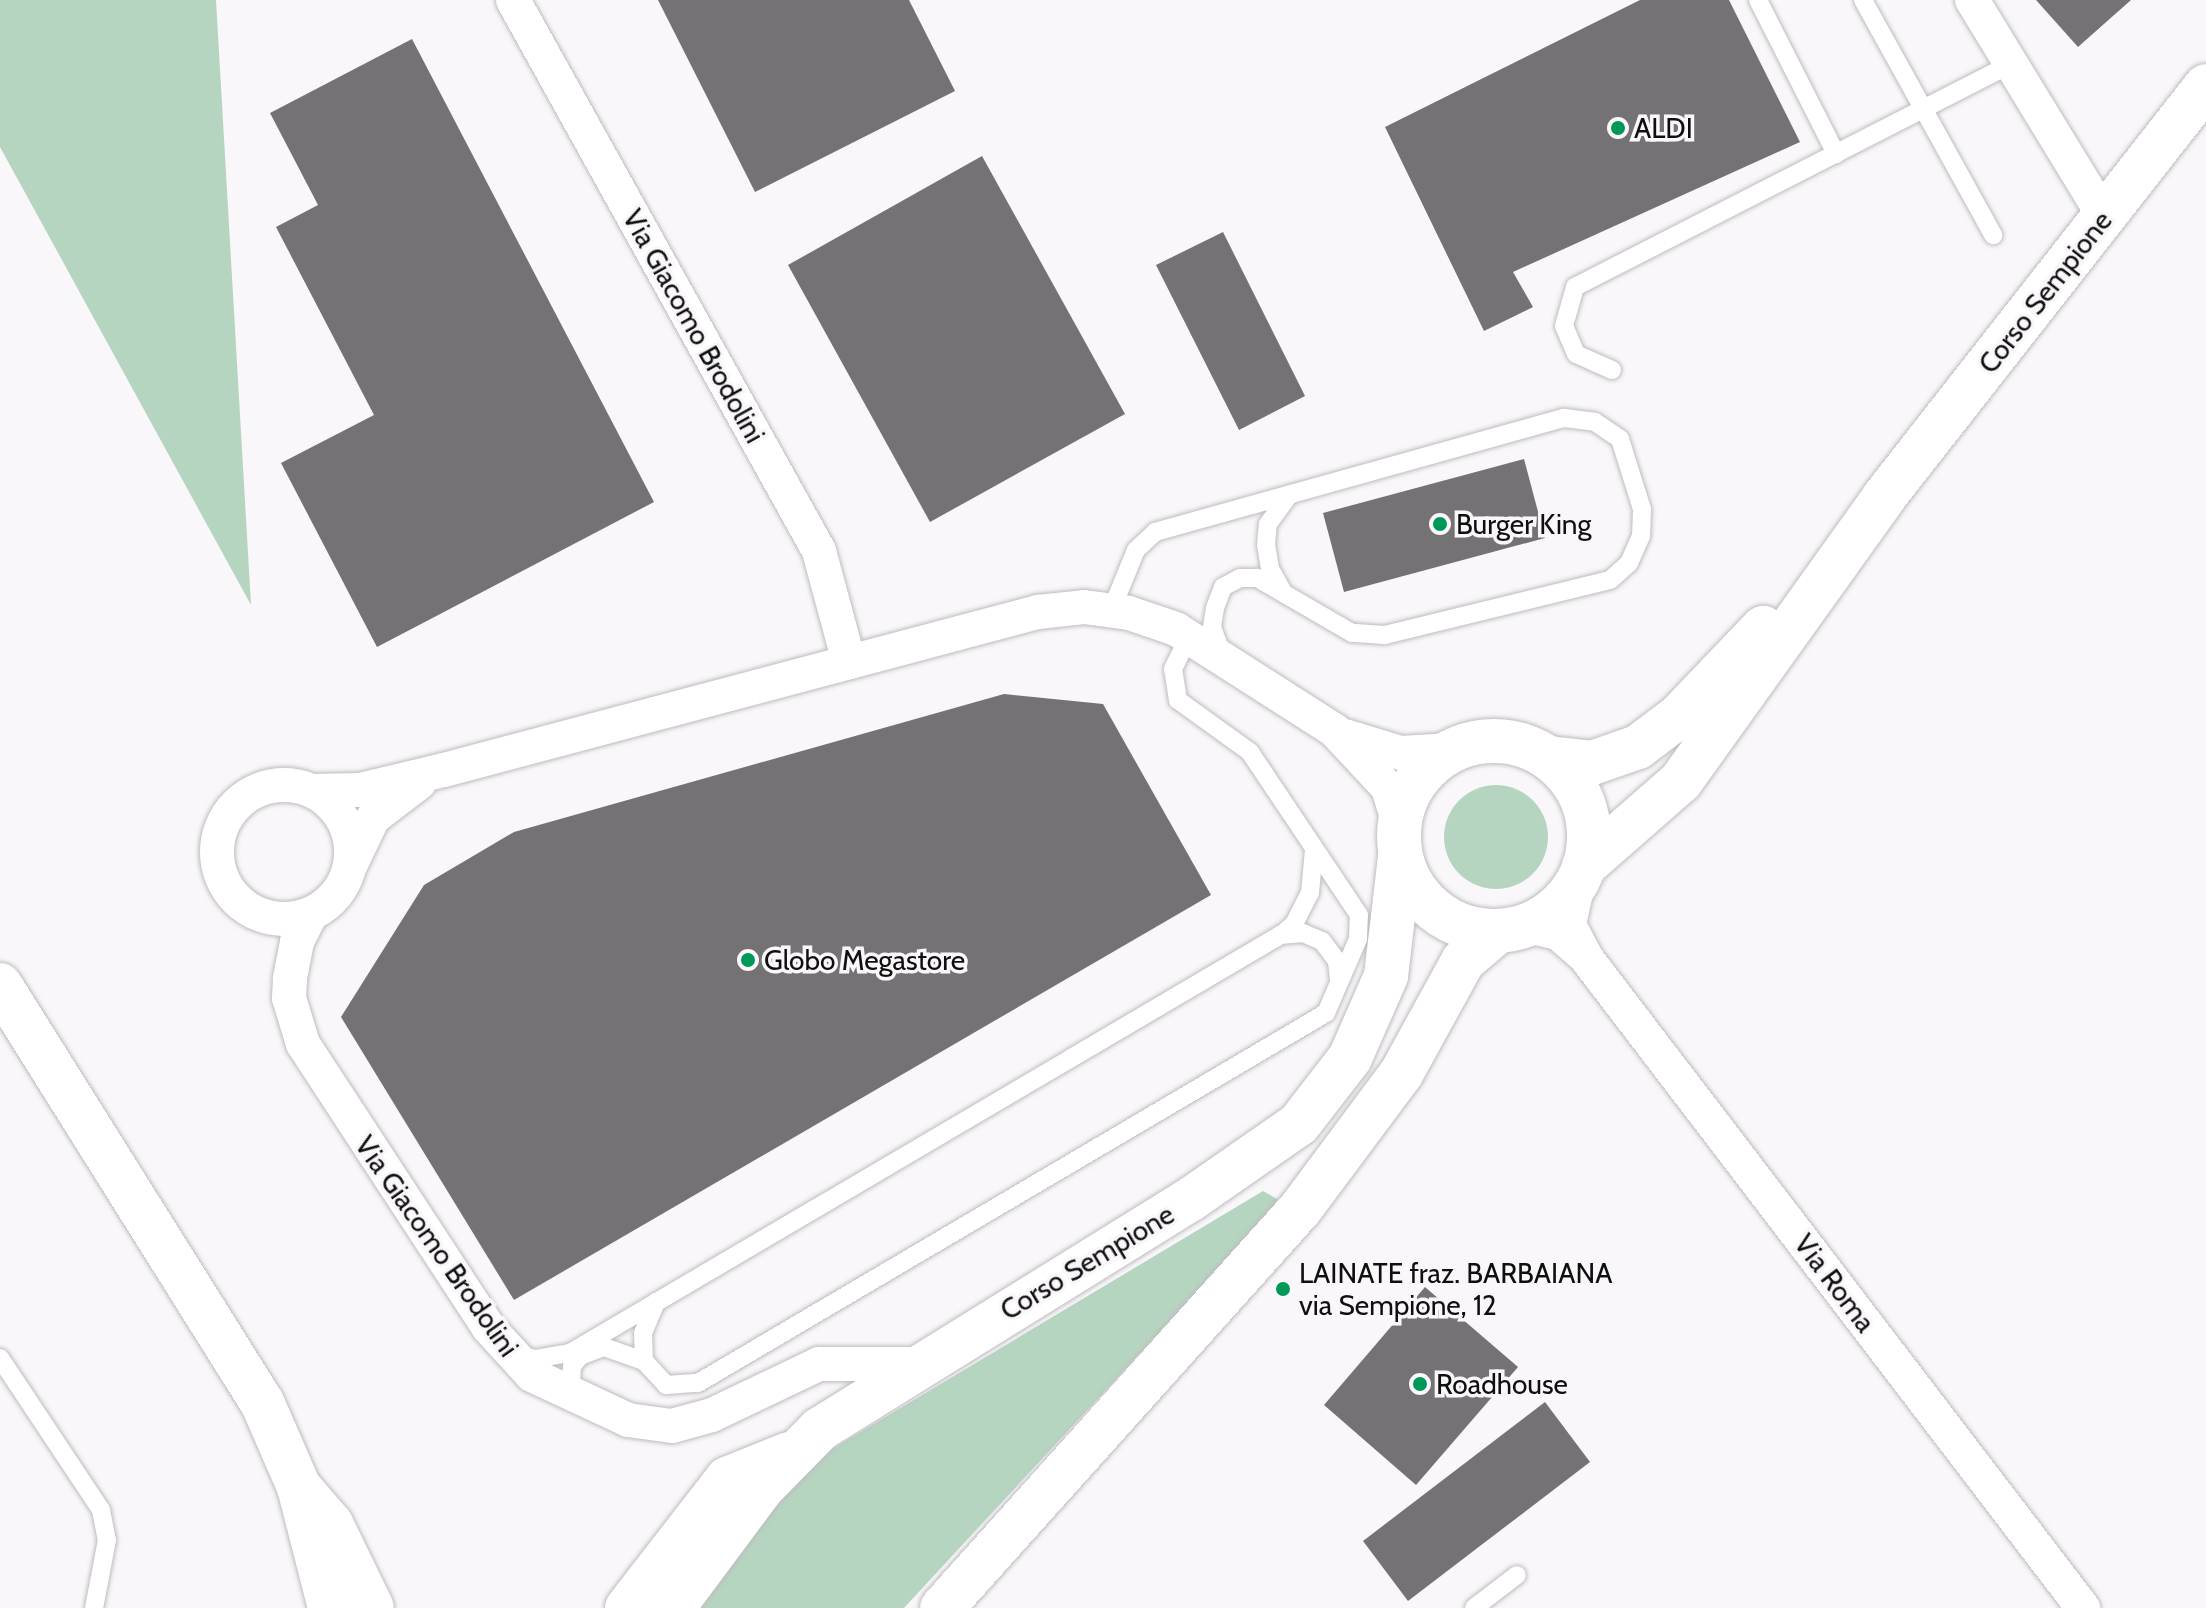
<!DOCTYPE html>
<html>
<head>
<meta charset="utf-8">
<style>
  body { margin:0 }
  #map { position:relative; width:2206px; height:1608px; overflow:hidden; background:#faf7fb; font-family:Cabin,sans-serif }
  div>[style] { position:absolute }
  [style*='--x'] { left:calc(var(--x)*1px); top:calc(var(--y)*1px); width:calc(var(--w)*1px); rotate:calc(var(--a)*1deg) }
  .green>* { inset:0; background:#b6d5c0 }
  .round { border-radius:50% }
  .building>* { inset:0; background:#757275 }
  .roads { filter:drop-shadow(0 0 2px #bebbbf) drop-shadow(0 0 2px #bebbbf) }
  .service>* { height:18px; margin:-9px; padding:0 9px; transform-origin:9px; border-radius:9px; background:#fff }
  .minor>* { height:34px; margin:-17px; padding:0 17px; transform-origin:17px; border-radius:17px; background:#fff }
  .minor>.ring { margin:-17px; padding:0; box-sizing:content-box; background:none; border:34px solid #fff; border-radius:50% }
  .secondary>* { height:44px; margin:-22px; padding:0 22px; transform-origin:22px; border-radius:22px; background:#fff }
  .primary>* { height:44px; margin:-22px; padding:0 22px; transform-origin:22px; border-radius:22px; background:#fff }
  .primary>.ring { margin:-22px; padding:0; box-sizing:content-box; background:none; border:44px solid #fff; border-radius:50% }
  .dots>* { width:22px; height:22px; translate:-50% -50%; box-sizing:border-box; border:4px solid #faf7fb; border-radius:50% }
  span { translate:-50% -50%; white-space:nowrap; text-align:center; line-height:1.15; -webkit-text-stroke:7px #faf7fb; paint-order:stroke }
  .poi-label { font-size:28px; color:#100f10 }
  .left { translate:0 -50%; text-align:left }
  .street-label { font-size:28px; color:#100f10 }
</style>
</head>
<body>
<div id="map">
  <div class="green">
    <i style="clip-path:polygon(0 0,216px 0,251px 605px,0 147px)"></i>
    <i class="round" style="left:1444px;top:785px;width:104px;height:104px"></i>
    <i style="clip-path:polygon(1263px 1191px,1281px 1201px,904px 1608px,700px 1608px,761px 1521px,832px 1449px)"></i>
  </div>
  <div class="building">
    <i style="clip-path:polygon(658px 0,909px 0,955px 91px,755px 192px)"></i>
    <i style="clip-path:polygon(1640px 0,1729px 0,1800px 142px,1513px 272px,1533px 307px,1484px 331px,1385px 127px)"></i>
    <i style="clip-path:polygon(2036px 0,2131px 0,2078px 47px)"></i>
    <i style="clip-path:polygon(412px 39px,654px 502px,377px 647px,281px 463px,374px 415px,276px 227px,318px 205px,270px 113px)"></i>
    <i style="clip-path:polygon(982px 156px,1125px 414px,930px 522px,788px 265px)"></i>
    <i style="clip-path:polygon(1223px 232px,1305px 396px,1239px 430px,1156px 265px)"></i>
    <i style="clip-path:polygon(1524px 459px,1545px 538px,1344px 592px,1323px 513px)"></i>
    <i style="clip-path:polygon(1004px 694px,1103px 704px,1211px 895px,514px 1300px,341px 1017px,424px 885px,514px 832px)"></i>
    <i style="clip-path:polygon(1425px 1287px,1518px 1367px,1416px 1485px,1324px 1405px)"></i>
    <i style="clip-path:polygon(1545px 1402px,1590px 1462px,1408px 1601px,1363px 1541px)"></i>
  </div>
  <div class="roads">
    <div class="service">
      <i style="--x:1758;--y:0;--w:173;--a:63.1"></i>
      <i style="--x:1863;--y:0;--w:269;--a:61"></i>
      <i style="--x:1612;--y:370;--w:39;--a:-156"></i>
      <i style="--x:1576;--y:354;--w:30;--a:-113"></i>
      <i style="--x:1564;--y:326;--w:41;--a:-74.2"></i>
      <i style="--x:1575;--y:287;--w:490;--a:-27.1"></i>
      <i style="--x:1283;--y:592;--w:26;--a:-119"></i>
      <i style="--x:1270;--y:569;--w:24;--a:-99"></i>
      <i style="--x:1266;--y:545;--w:21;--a:-85"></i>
      <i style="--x:1268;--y:524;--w:37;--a:-54"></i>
      <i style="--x:1111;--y:611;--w:66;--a:-67.7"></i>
      <i style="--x:1136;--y:550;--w:26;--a:-43"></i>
      <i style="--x:1155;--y:532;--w:425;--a:-15.6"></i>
      <i style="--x:1564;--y:418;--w:31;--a:7"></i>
      <i style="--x:1595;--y:422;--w:30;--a:34"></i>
      <i style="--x:1620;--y:439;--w:73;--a:72.6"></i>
      <i style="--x:1642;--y:509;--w:27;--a:92"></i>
      <i style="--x:1641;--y:536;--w:30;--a:114"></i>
      <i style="--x:1629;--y:563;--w:25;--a:138"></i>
      <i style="--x:1610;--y:580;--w:233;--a:166.3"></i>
      <i style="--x:1384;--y:635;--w:32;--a:-176"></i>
      <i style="--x:1352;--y:633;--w:110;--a:-149.9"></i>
      <i style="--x:1257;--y:578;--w:17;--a:180"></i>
      <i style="--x:1240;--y:578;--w:19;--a:152"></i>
      <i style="--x:1223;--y:587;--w:22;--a:111"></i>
      <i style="--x:1215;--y:608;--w:19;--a:99"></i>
      <i style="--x:1212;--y:627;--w:29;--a:70"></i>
      <i style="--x:1280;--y:935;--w:23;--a:-5"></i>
      <i style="--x:1303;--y:933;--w:21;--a:23"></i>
      <i style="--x:1322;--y:941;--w:25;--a:53"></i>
      <i style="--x:1337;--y:961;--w:20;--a:84"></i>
      <i style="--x:518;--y:1355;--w:17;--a:13"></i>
      <i style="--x:535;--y:1359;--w:36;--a:-10"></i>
      <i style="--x:570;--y:1353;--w:828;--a:-30.47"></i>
      <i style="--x:1284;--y:933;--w:13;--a:-42"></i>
      <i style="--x:1294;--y:924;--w:35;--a:-63"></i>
      <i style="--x:1310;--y:893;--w:43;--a:-84.7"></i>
      <i style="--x:0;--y:1358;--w:182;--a:56.4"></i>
      <i style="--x:101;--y:1510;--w:31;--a:79"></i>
      <i style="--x:107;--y:1540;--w:69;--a:100.8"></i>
      <i style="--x:644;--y:1361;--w:28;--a:-92"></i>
      <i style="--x:643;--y:1333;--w:34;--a:-67"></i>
      <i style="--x:580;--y:1396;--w:17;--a:-121"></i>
      <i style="--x:571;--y:1381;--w:15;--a:-86"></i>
      <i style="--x:572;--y:1366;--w:13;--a:-51"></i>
      <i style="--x:580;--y:1356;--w:26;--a:-21"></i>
      <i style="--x:604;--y:1347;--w:42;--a:19.3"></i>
      <i style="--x:644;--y:1361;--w:33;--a:47"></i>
      <i style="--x:666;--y:1385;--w:32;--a:-4"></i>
      <i style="--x:698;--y:1383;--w:729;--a:-30.51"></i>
      <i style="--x:1326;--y:1013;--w:81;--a:-66.6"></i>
      <i style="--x:1358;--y:939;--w:24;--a:-88"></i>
      <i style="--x:1359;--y:915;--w:196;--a:-123.8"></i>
      <i style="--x:1250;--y:752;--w:89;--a:-144.2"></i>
      <i style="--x:1178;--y:700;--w:31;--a:-99"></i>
      <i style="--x:1173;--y:669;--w:37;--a:-64"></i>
      <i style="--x:1474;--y:1608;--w:54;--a:-37.5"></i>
    </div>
    <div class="minor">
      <i style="--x:513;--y:0;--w:630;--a:60.95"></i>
      <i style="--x:819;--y:551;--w:115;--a:74.9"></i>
      <i style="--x:1972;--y:0;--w:253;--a:58.6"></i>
      <i style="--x:1345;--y:736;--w:59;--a:16.9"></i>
      <i style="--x:1401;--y:753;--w:50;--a:-3.4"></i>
      <i class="ring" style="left:217px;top:785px;width:100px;height:100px"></i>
      <i style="--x:313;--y:791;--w:47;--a:-1.2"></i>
      <i style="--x:360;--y:790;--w:86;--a:-13.4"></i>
      <i style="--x:444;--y:770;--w:615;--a:-14.9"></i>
      <i style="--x:1038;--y:612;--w:46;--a:-6.2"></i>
      <i style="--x:1084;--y:607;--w:45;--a:7.6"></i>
      <i style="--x:1129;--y:613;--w:50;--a:18.8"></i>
      <i style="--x:1176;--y:629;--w:188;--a:32.6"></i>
      <i style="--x:1334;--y:730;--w:79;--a:47"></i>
      <i style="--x:1388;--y:788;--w:38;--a:73"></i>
      <i style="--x:350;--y:866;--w:53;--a:-64.4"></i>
      <i style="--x:373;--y:818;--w:58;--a:-37.3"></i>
      <i style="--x:1578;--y:883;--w:43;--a:102.1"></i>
      <i style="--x:1569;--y:925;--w:38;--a:62"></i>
      <i style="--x:1587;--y:959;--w:817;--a:52.61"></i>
      <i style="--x:311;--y:914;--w:31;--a:117"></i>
      <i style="--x:297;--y:942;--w:38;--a:101"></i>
      <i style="--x:290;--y:979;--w:19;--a:93"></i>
      <i style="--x:289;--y:998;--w:48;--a:73.1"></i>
      <i style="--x:303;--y:1044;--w:338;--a:56.8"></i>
      <i style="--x:488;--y:1327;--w:65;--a:47.5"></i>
      <i style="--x:532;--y:1375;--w:106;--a:25.1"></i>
      <i style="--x:628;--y:1420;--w:44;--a:7.8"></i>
      <i style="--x:672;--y:1426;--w:41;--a:-15.4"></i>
      <i style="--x:712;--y:1415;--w:119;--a:-25.5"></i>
      <i style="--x:819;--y:1364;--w:99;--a:0"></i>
      <i style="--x:1529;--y:926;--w:30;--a:14"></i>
      <i style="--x:1558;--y:933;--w:35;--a:41"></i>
    </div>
    <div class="secondary">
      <i style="--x:0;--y:985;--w:492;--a:57.9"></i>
      <i style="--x:262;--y:1402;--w:93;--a:66.5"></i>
      <i style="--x:299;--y:1487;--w:125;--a:75.6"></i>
    </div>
    <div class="primary">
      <i class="ring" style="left:1399px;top:741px;width:146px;height:146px"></i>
      <i style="--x:1549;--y:758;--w:43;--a:6.6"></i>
      <i style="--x:1592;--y:763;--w:49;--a:-19.2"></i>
      <i style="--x:1638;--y:747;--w:51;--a:-37.1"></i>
      <i style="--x:1679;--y:716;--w:122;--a:-46.3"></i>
      <i style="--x:1584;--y:866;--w:129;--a:-41.2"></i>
      <i style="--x:1681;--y:781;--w:349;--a:-54.4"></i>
      <i style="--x:1884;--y:497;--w:522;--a:-51.92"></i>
      <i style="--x:299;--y:1487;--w:49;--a:49.1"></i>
      <i style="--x:331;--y:1524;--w:93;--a:64"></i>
      <i style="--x:627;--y:1608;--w:163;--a:-52.2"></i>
      <i style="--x:727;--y:1479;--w:67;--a:-22"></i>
      <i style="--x:673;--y:1608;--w:151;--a:-53.4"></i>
      <i style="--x:763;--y:1487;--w:81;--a:-45.5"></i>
      <i style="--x:820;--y:1429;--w:437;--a:-31.8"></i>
      <i style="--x:1191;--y:1199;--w:131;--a:-34.8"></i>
      <i style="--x:1299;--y:1124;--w:83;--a:-52.3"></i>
      <i style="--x:1350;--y:1058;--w:90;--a:-66.3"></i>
      <i style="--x:1386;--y:976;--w:120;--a:-83.3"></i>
      <i style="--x:942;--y:1608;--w:537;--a:-48.09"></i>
      <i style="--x:1301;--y:1208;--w:167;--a:-53.3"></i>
      <i style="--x:1401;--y:1074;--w:129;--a:-61.2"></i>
      <i style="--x:1463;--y:961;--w:45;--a:-40.5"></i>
    </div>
  </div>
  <div class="dots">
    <i style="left:1618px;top:128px;background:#009759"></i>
    <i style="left:1440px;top:524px;background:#009759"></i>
    <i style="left:748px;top:960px;background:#009759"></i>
    <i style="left:1283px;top:1289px;background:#009759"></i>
    <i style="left:1420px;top:1384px;background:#009759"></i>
  </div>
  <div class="poi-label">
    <span class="left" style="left:1634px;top:128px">ALDI</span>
    <span class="left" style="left:1456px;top:524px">Burger King</span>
    <span class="left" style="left:764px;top:960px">Globo Megastore</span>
    <span class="left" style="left:1299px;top:1289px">LAINATE fraz. BARBAIANA<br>via Sempione, 12</span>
    <span class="left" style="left:1436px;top:1384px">Roadhouse</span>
  </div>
  <div class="street-label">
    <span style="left:2045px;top:292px;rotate:-52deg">Corso Sempione</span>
    <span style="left:694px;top:326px;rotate:61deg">Via Giacomo Brodolini</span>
    <span style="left:437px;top:1246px;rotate:55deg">Via Giacomo Brodolini</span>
    <span style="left:1087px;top:1262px;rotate:-31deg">Corso Sempione</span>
    <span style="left:1835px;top:1283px;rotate:53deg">Via Roma</span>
  </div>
</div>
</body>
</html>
